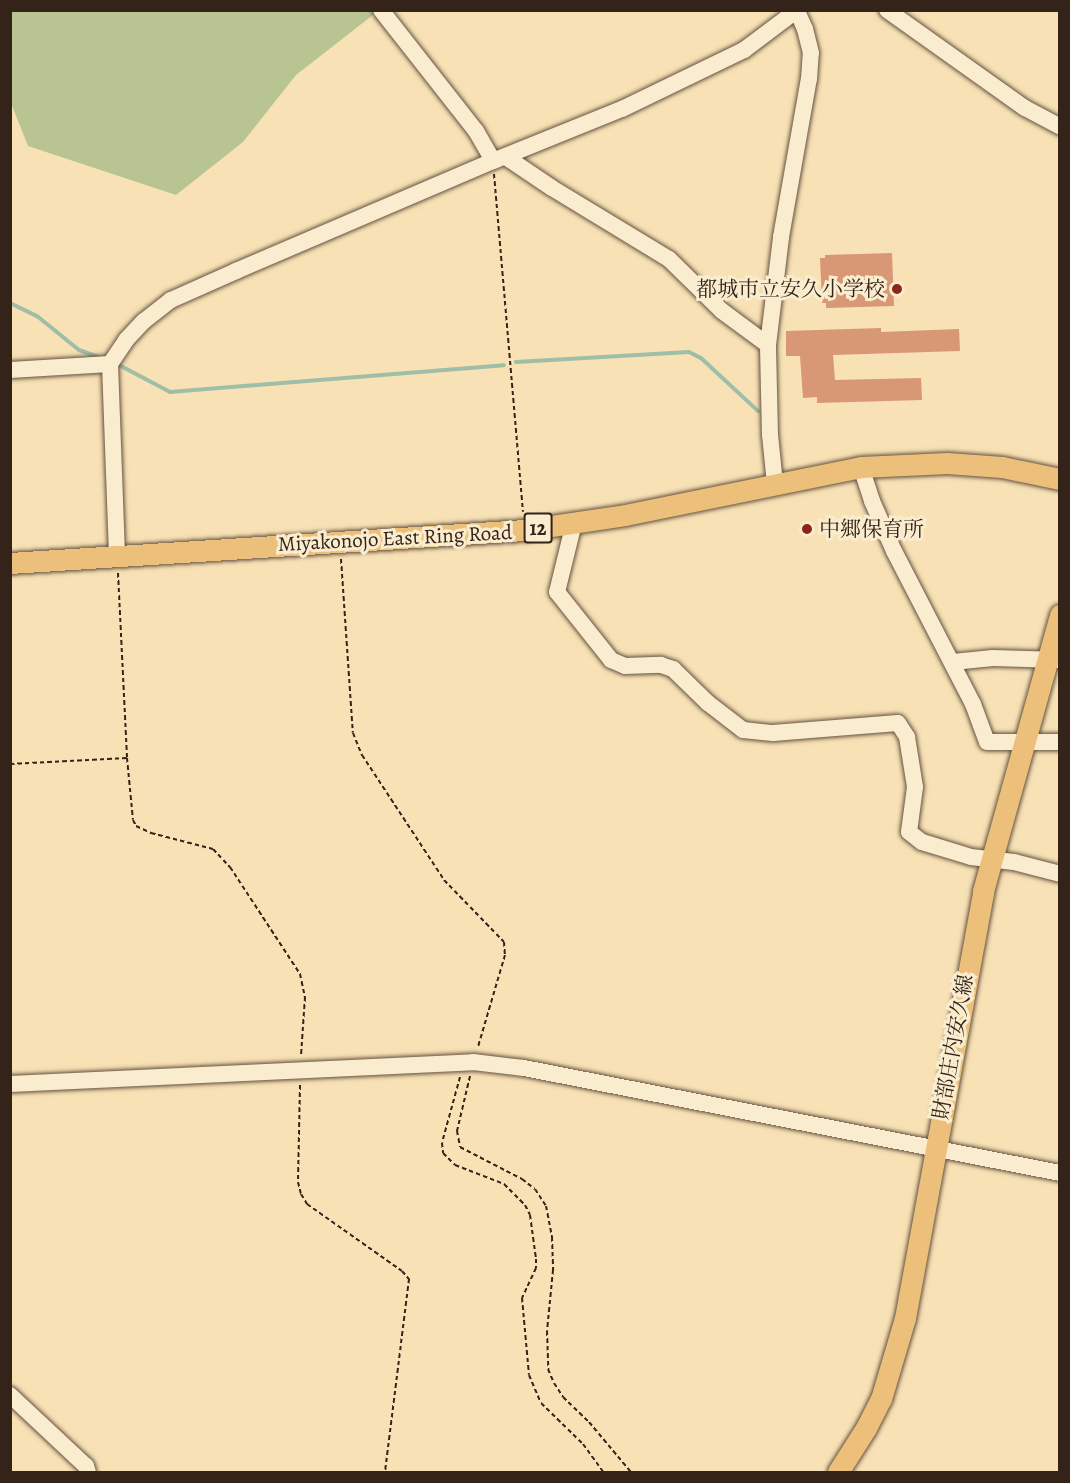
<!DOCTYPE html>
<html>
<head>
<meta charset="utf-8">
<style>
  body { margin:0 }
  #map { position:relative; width:1070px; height:1483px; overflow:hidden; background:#f8e1b5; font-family:Alegreya,"Noto Serif JP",serif }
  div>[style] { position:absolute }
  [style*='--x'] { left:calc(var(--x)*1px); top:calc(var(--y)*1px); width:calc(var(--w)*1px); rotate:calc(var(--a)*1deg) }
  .green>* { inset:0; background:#b8c492 }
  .stream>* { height:4px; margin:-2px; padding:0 2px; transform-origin:2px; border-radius:2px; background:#9fbea8 }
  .building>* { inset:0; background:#d89775 }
  .path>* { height:2px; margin-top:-1px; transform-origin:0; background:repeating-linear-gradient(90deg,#332318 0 4.5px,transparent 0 7.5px) }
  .roads { filter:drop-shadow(0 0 2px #64523f) drop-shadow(0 0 2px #64523f) }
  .minor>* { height:16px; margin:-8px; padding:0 8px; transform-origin:8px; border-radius:8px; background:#faeccf }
  .major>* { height:21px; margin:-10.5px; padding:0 10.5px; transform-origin:10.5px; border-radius:10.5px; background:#ecc07a }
  .dots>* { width:16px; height:16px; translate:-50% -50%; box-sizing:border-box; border:3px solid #faeccf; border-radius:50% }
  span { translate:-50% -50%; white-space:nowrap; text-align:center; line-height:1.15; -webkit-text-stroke:6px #faeccf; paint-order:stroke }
  .shield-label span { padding:2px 4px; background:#faeccf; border:2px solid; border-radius:4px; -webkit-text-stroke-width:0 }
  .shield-label { font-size:20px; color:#332318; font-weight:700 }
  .poi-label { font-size:21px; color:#332318 }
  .right { translate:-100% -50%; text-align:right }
  .left { translate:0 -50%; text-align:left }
  .street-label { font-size:21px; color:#332318 }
  .frame { position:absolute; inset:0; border:12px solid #332318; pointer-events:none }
</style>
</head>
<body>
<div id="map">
  <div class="green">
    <i style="clip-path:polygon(10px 11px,378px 11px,296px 75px,243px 142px,176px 195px,28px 146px,11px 103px)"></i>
  </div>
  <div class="stream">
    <i style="--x:10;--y:303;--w:30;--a:26"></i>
    <i style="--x:37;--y:316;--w:54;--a:39"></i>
    <i style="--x:79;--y:350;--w:23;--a:20"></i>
    <i style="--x:516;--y:362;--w:173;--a:-3.3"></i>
    <i style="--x:689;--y:352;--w:13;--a:27"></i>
    <i style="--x:701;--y:358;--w:78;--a:42.9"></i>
    <i style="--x:117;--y:364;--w:60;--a:27.8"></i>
    <i style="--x:170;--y:392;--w:335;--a:-4.6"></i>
  </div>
  <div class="building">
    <i style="clip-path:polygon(892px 253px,894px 306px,826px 308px,826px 303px,822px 303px,820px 258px,825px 258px,825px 255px)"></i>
    <i style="clip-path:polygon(881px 328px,881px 332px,959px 329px,960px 351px,833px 355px,835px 380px,921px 378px,922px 400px,817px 403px,817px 397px,803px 398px,800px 356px,786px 356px,786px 331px)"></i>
  </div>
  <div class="path">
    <i style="--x:494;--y:174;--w:339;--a:85.1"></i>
    <i style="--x:341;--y:559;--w:174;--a:86.1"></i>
    <i style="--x:353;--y:733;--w:24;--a:68"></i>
    <i style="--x:362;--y:755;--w:149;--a:56.7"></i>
    <i style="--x:444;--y:880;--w:86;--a:45.9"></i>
    <i style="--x:504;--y:942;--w:13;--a:86"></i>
    <i style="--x:505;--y:955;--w:96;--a:106.4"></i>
    <i style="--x:118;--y:573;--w:185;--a:87.2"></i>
    <i style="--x:127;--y:758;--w:62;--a:84.5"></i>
    <i style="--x:133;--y:820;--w:7;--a:63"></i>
    <i style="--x:136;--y:826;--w:17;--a:25"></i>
    <i style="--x:151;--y:833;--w:64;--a:14.5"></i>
    <i style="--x:213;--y:849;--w:25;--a:47"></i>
    <i style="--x:230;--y:867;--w:128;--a:56.8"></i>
    <i style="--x:300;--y:974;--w:24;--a:78"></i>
    <i style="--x:305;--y:997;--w:59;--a:93.9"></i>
    <i style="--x:10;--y:764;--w:117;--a:-2.9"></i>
    <i style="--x:470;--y:1076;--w:57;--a:103.3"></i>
    <i style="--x:457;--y:1131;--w:16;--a:79"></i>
    <i style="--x:460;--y:1147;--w:70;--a:27.3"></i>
    <i style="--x:522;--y:1179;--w:16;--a:38"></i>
    <i style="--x:535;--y:1189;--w:20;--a:57"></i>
    <i style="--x:546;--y:1206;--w:32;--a:79"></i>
    <i style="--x:552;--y:1237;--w:33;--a:88"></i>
    <i style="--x:553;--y:1270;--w:61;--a:95.6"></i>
    <i style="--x:547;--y:1331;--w:38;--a:88"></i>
    <i style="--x:548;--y:1369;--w:15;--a:67"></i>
    <i style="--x:554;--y:1383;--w:17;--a:57"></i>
    <i style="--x:563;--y:1397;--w:36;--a:44"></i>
    <i style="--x:589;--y:1422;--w:65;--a:50"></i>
    <i style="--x:460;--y:1077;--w:68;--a:105.3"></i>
    <i style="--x:442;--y:1143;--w:10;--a:84"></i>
    <i style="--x:443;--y:1153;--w:17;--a:45"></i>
    <i style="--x:455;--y:1165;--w:53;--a:21.2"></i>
    <i style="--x:504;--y:1184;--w:30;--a:45"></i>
    <i style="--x:525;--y:1205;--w:11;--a:63"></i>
    <i style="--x:530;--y:1215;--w:44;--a:82.2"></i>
    <i style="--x:536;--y:1259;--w:9;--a:90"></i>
    <i style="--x:536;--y:1268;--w:33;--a:115"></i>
    <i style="--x:522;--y:1298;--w:77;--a:84.8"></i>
    <i style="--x:529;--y:1375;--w:30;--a:67"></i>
    <i style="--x:541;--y:1403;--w:59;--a:44.3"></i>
    <i style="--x:583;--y:1444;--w:34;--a:54"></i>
    <i style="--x:300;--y:1085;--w:97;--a:91.2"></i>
    <i style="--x:298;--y:1182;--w:12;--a:76"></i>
    <i style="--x:301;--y:1194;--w:12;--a:59"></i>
    <i style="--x:307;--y:1204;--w:116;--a:35.2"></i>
    <i style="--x:402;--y:1271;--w:11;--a:49"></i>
    <i style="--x:409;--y:1279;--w:194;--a:97.1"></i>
  </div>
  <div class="roads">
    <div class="minor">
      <i style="--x:381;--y:10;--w:154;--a:51.9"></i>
      <i style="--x:476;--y:131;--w:34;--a:60"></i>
      <i style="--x:887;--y:10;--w:169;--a:35.4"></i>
      <i style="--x:1025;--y:108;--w:40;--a:28"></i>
      <i style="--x:506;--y:157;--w:55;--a:34"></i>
      <i style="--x:552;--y:188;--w:137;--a:31.3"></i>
      <i style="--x:669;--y:259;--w:74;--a:44.5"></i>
      <i style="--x:722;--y:311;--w:57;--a:36.5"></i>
      <i style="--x:10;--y:370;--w:100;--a:-3.4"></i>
      <i style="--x:861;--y:467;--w:36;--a:72"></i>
      <i style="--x:872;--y:501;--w:55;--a:66.3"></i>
      <i style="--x:894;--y:551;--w:172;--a:62.7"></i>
      <i style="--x:973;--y:704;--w:40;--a:69.8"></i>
      <i style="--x:987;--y:742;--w:73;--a:0"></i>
      <i style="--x:775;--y:484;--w:49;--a:-95.8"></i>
      <i style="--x:770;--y:435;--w:90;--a:-91.3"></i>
      <i style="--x:768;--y:345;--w:109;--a:-83.1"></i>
      <i style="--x:781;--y:237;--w:160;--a:-80"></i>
      <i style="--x:809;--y:79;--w:26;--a:-86"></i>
      <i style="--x:811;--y:53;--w:25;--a:-104"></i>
      <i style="--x:805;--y:29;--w:20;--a:-114"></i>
      <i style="--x:574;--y:523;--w:71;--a:103.8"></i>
      <i style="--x:557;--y:592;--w:87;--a:51.5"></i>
      <i style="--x:611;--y:660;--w:15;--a:23"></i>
      <i style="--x:625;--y:666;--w:36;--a:-2"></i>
      <i style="--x:661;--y:665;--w:13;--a:18"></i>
      <i style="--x:673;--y:669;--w:49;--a:44.2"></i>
      <i style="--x:708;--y:703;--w:44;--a:37.6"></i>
      <i style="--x:743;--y:730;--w:30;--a:6"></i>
      <i style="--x:773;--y:733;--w:125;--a:-4.6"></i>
      <i style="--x:898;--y:723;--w:17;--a:57"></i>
      <i style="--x:907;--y:737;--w:51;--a:80.9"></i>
      <i style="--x:915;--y:787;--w:45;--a:97.6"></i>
      <i style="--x:909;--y:832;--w:16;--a:38"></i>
      <i style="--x:922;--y:842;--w:51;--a:17"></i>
      <i style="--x:971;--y:857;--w:43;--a:6.6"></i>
      <i style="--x:1014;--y:862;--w:48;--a:14.6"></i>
      <i style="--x:117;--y:555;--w:191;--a:-92.1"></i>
      <i style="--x:110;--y:364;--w:29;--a:-56"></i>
      <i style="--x:126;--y:340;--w:26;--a:-47"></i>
      <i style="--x:144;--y:321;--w:34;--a:-38"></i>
      <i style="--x:171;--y:300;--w:71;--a:-24"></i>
      <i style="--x:236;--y:271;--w:280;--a:-23.2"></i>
      <i style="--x:493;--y:161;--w:139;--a:-22"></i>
      <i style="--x:622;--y:109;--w:136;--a:-25.8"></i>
      <i style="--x:744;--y:50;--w:66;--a:-37"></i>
      <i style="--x:953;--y:662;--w:40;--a:-5.7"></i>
      <i style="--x:993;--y:658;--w:67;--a:1.7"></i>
      <i style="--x:10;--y:1084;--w:464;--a:-2.7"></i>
      <i style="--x:473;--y:1062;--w:51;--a:6.7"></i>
      <i style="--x:524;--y:1068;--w:546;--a:11.08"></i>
      <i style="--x:10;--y:1395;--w:104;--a:43.1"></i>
      <i style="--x:86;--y:1466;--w:6;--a:72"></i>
    </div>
    <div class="major">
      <i style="--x:10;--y:563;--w:515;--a:-3.67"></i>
      <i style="--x:524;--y:530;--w:102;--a:-8.4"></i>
      <i style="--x:625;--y:515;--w:241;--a:-11.5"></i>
      <i style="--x:861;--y:467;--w:86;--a:-2.7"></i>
      <i style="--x:947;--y:463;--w:55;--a:4.2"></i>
      <i style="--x:1002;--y:467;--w:59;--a:11.7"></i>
      <i style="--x:838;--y:1472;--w:52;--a:-57.5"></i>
      <i style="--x:866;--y:1428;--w:33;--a:-63"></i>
      <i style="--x:881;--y:1399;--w:84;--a:-73.5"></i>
      <i style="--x:905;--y:1318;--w:434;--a:-79.6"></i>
      <i style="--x:983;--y:891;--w:287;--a:-74.4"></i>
    </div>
  </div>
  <div class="dots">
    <i style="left:897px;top:289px;background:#8f2418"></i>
    <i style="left:807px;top:529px;background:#8f2418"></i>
  </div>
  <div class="shield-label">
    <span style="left:538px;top:528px">12</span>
  </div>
  <div class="poi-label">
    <span class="right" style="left:885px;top:289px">都城市立安久小学校</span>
    <span class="left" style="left:819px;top:529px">中郷保育所</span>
  </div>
  <div class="street-label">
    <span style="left:395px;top:538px;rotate:-3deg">Miyakonojo East Ring Road</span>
    <span style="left:953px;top:1047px;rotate:-80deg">財部庄内安久線</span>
  </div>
  <div class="frame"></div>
</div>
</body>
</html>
